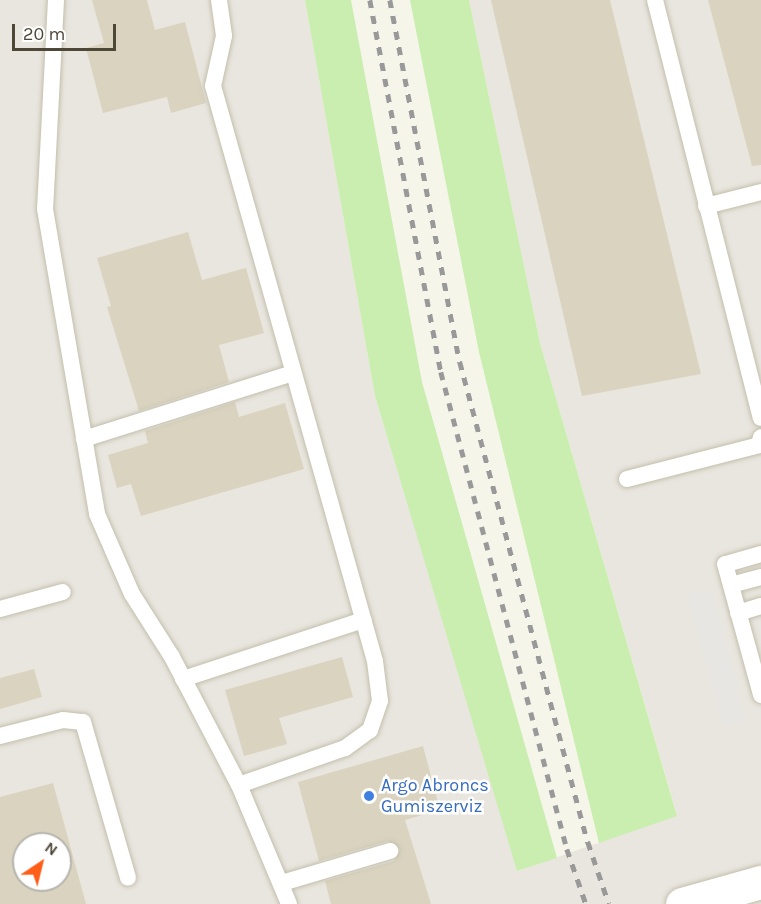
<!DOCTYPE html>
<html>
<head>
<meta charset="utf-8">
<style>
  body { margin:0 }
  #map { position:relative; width:761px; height:904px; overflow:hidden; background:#f6f5ea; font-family:Karla,sans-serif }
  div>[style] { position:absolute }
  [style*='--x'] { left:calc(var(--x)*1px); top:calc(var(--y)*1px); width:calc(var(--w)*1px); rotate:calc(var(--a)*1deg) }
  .industrial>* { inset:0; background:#e9e6df }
  .green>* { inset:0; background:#c9eeb0 }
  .parking>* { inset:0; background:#e8e6e2 }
  .building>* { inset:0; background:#d9d3bf }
  .roads { filter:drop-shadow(0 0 2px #c3bfac) drop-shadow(0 0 2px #c3bfac) }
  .service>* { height:16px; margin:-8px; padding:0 8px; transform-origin:8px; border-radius:8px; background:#fff }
  .tertiary>* { height:33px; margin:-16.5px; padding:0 16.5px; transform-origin:16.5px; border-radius:16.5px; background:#fff }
  .rail>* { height:4.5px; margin-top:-2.25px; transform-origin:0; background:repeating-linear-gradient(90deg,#999 0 8px,transparent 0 16px) }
  .dots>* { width:16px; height:16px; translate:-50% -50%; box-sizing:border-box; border:3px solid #fff; border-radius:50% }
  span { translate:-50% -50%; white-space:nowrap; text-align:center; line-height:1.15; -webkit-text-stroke:5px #fff; paint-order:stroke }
  .shop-label { font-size:18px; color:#366cbe }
  .left { translate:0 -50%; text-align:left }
  .north { position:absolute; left:12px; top:832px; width:60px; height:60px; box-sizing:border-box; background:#fff; border:2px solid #b7b5af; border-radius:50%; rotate:35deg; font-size:16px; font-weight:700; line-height:24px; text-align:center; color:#4c4737 }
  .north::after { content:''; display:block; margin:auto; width:21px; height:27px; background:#ff5e19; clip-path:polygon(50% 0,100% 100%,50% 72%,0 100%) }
  .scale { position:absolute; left:12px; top:24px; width:104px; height:27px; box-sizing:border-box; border:3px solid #4c4737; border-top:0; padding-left:8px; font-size:18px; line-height:21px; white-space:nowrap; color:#4c4737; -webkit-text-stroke:4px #fff; paint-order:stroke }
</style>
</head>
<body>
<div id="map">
  <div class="industrial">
    <i style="clip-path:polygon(evenodd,0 0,305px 0,375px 396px,518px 871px,677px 815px,540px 343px,469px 0,761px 0,761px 904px,0 904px,0 0,24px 844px,60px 844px,60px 880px,24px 880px,24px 844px)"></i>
  </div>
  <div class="green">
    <i style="clip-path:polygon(305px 0,351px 0,422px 382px,557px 858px,517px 871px,375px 396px)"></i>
    <i style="clip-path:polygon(410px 0,469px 0,540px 343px,677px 816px,599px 843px,479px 352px)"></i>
  </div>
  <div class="parking">
    <i style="clip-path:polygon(711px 589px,747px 720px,723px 727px,687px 595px)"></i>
  </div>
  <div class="building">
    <i style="clip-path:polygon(92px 0,147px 0,155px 30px,185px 22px,206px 103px,171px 113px,167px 97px,103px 113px,86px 48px,104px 43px)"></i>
    <i style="clip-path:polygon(491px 0,610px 0,701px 374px,582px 396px)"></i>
    <i style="clip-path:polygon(708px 0,761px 0,761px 165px,752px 166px)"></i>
    <i style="clip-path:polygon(188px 232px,202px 280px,246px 268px,264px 333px,219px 345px,229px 382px,139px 411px,107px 307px,111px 306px,97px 258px)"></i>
    <i style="clip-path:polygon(235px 402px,239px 417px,285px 403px,304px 469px,141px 516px,131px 484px,117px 488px,108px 455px,148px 443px,145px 431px)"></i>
    <i style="clip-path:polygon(342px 657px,353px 697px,279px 718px,287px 744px,244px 756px,225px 690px)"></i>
    <i style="clip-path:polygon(34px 669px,42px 697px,0 709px,0 678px)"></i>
    <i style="clip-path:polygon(423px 746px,440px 810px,405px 820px,431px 904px,331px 904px,325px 881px,394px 861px,400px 849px,388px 841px,319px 861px,298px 782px)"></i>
    <i style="clip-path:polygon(evenodd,53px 783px,86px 904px,0 904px,0 797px,53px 783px,24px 844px,60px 844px,60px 880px,24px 880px,24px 844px)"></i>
  </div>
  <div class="roads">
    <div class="service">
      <i style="--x:56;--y:0;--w:209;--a:93"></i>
      <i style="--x:45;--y:209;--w:309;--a:80.3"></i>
      <i style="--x:97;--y:514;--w:87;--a:66.4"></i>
      <i style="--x:132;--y:594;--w:75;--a:57.6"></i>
      <i style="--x:172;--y:657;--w:144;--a:62.4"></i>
      <i style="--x:239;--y:785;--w:129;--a:67.2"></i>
      <i style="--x:219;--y:0;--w:36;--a:82"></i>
      <i style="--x:224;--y:36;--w:51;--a:102.4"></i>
      <i style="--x:213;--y:86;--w:597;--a:74.27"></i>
      <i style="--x:375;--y:661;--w:40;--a:82.9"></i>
      <i style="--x:380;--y:701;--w:31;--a:109"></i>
      <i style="--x:370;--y:730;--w:31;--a:144"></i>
      <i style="--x:345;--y:748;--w:112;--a:160.8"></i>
      <i style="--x:655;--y:0;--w:431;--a:75.8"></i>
      <i style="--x:706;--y:206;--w:57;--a:-14.3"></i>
      <i style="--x:84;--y:439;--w:219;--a:-17.5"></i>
      <i style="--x:627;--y:479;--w:136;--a:-14.4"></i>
      <i style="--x:759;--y:445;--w:8;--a:-76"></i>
      <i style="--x:761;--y:554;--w:37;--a:164"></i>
      <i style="--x:725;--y:564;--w:136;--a:74.6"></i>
      <i style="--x:731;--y:585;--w:31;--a:-15"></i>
      <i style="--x:0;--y:609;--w:65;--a:-15.1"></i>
      <i style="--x:738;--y:613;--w:24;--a:-17"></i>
      <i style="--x:183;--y:679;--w:190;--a:-18.1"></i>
      <i style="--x:0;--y:736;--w:65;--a:-14.3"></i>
      <i style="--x:63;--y:720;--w:20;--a:6"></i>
      <i style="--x:83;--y:722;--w:162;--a:73.9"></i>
      <i style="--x:282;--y:883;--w:113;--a:-16.5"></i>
    </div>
    <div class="tertiary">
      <i style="--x:682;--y:904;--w:82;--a:-15.6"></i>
    </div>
  </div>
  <div class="rail">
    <i style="--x:370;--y:0;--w:379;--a:79.2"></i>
    <i style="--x:441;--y:372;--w:493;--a:75.2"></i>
    <i style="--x:567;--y:849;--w:58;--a:70.9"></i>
    <i style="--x:390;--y:0;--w:369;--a:79.1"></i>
    <i style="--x:460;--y:362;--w:497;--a:75.1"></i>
    <i style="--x:588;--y:842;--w:65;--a:71.3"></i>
  </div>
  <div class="dots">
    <i style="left:369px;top:796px;background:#3f7fe0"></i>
  </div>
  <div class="shop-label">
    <span class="left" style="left:381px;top:796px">Argo Abroncs<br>Gumiszerviz</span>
  </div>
  <div class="north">N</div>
  <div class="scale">20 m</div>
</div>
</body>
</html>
